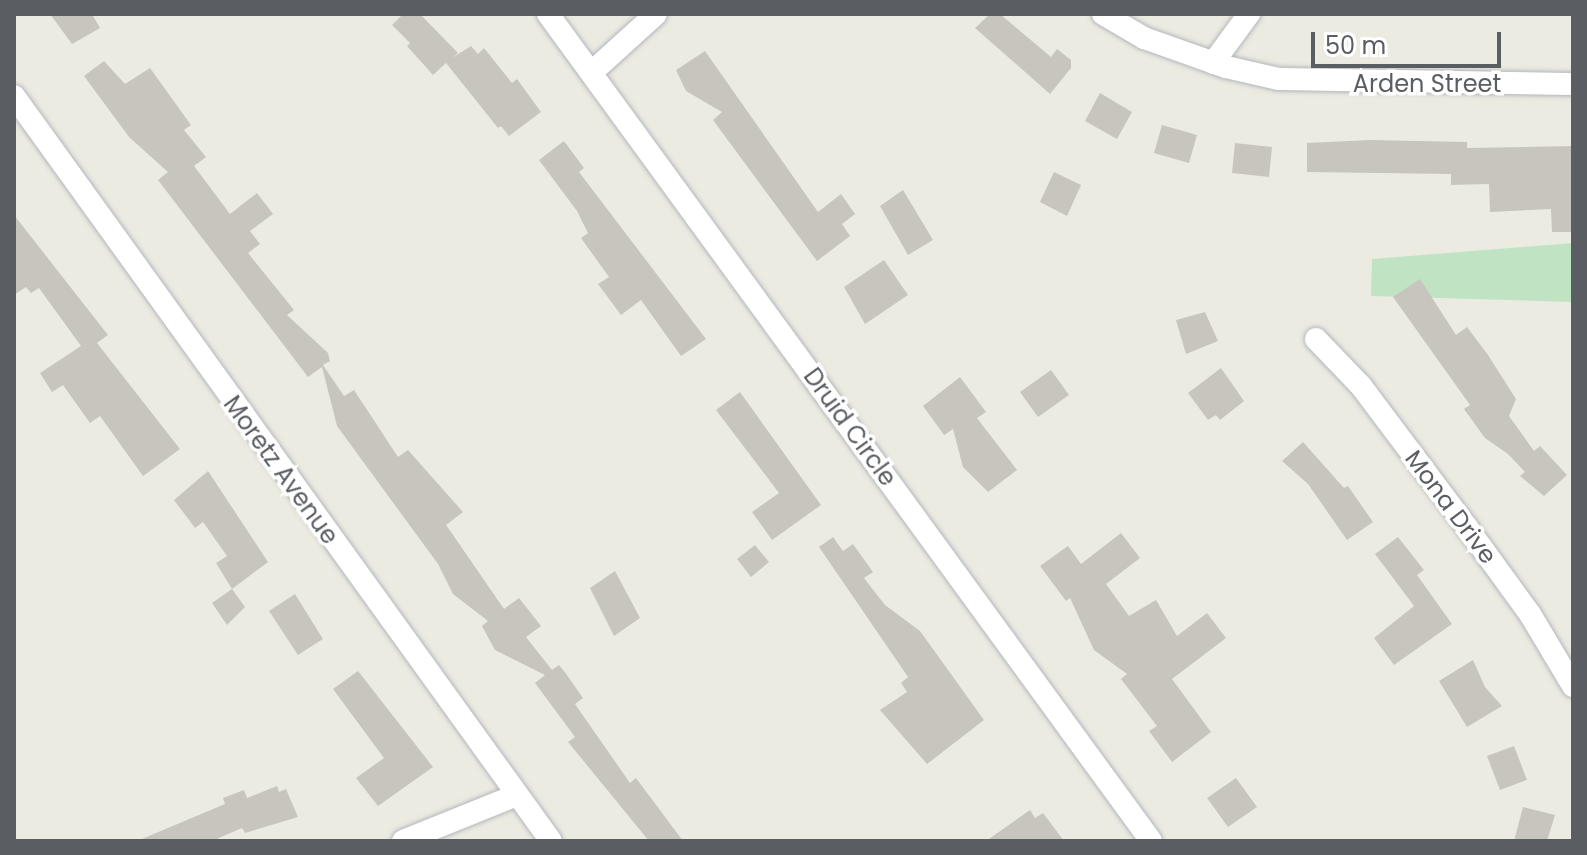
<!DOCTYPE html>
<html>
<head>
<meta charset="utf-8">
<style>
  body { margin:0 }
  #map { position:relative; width:1587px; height:855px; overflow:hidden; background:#ecebe2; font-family:Poppins,sans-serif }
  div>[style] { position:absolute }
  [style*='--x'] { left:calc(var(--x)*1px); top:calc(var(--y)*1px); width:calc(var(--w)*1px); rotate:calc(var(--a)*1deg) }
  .green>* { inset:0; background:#bfe3c3 }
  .building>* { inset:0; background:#c8c5bf }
  .roads { filter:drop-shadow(0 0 2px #b4b7bc) drop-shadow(0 0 2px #b4b7bc) }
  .street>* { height:22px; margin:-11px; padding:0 11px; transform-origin:11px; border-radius:11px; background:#fff }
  span { translate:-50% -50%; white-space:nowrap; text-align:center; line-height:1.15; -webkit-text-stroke:7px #fff; paint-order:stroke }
  .street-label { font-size:24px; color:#5a5d62 }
  .frame { position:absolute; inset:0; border:16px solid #5a5d62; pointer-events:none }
  .scale { position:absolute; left:1311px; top:32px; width:190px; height:36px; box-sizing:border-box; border:4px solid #5a5d62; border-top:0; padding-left:10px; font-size:24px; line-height:28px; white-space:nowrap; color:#5a5d62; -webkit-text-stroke:6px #fff; paint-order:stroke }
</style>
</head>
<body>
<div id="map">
  <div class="green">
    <i style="clip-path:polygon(1573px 243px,1573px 302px,1371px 296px,1372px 259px)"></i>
  </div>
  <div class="building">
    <i style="clip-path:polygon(50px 14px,92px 14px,100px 28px,72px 44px)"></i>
    <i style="clip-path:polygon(403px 14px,420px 14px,458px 53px,452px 58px,471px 46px,478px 54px,484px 48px,512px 83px,517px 79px,541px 112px,509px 136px,501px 126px,498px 128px,446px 63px,433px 75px,407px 46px,410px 43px,392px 25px)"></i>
    <i style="clip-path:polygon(990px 14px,1000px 14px,1051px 57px,1057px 49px,1071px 60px,1071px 68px,1050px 94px,975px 28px)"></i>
    <i style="clip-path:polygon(705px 51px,818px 212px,841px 194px,855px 214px,842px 224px,850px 236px,817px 261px,713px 120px,722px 112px,686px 91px,676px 70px)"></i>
    <i style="clip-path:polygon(104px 61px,125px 84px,150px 68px,191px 125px,184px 130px,206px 157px,194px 166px,230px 214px,257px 193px,273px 214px,250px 231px,260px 244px,248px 253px,294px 310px,287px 315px,328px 353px,330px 361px,323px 365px,344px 396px,354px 390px,398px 457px,408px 450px,463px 512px,446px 525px,451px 532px,504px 609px,519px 598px,541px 626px,526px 637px,552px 670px,559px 665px,564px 671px,583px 698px,575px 704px,630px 783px,636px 778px,683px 841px,649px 841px,568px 742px,575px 737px,535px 683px,545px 675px,495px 650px,482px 626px,488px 621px,453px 594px,438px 564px,337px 426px,322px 367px,308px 377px,158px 180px,168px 172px,129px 137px,84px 76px)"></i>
    <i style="clip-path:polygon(1100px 93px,1132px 112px,1117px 139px,1085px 121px)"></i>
    <i style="clip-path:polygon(1162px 125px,1197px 135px,1189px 163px,1154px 153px)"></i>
    <i style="clip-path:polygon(1370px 140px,1467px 142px,1467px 148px,1573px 146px,1573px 232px,1552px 232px,1551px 209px,1490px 212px,1489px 184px,1451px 185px,1451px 174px,1307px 172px,1307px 143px)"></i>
    <i style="clip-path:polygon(564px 141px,584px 168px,579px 172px,706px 339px,681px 356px,641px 300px,621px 315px,598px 284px,609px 277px,581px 238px,588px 233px,577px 211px,539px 160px)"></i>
    <i style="clip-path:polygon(1235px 143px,1272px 147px,1269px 177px,1232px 173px)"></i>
    <i style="clip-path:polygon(1054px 172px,1081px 185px,1067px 216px,1040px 202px)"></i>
    <i style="clip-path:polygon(903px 190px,933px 240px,908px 255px,880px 206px)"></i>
    <i style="clip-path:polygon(14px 215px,108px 335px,97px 343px,180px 449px,143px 476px,100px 416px,90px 423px,63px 385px,52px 392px,40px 373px,81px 346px,39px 288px,31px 293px,26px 287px,14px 295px)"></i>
    <i style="clip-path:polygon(884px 260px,908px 295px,865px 324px,844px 287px)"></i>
    <i style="clip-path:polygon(1420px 279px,1456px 335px,1467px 327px,1488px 355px,1516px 399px,1509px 416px,1534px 451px,1540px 446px,1567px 475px,1544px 496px,1520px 476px,1525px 472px,1508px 454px,1485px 438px,1464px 409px,1470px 405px,1393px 297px)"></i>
    <i style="clip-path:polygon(1205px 312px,1218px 341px,1186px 354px,1176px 320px)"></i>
    <i style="clip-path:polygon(1221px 368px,1244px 401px,1220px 420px,1216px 415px,1208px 420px,1188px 393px)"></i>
    <i style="clip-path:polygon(1051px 370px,1069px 395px,1038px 417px,1020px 392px)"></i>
    <i style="clip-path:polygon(960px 377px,986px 412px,977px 418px,1017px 470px,988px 492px,963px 467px,953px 429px,944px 435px,923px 406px)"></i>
    <i style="clip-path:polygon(740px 392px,821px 505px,772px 540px,752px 512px,779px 493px,716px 410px)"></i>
    <i style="clip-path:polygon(1303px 442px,1344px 488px,1348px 486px,1373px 522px,1347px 540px,1308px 484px,1282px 461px)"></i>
    <i style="clip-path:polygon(208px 471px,268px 562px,232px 589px,216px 563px,227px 556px,203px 522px,195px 528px,174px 500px)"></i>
    <i style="clip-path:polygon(1121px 533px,1140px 558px,1106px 584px,1129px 616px,1156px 600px,1177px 636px,1207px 613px,1226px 638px,1172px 679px,1211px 732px,1172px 762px,1149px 731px,1157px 726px,1121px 679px,1127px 674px,1094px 650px,1070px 598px,1066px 601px,1040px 566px,1068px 546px,1081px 564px)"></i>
    <i style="clip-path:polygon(833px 537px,843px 551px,853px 544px,873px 572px,864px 578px,885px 605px,920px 631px,984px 720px,927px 764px,880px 710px,907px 692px,901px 683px,908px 677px,819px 547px)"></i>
    <i style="clip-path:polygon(1398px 537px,1424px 570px,1417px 575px,1452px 624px,1394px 665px,1374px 638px,1414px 606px,1375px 554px)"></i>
    <i style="clip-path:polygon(755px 545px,769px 562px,751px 577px,737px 559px)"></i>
    <i style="clip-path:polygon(615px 571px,640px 618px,614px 636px,590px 588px)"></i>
    <i style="clip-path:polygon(232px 589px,245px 607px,227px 625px,212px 603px)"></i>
    <i style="clip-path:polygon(295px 594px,323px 639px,298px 655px,269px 611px)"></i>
    <i style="clip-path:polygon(1473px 660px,1485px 687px,1502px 706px,1467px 727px,1439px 681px)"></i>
    <i style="clip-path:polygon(358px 671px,433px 767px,378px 806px,356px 778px,384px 758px,333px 689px)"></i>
    <i style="clip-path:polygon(1514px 746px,1527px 780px,1500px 790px,1487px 756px)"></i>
    <i style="clip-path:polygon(1236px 778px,1257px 807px,1228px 827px,1207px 798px)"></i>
    <i style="clip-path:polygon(277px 786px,279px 792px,286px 789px,298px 817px,245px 833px,242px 828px,212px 841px,137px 841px,225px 804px,223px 798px,244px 790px,247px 798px)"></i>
    <i style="clip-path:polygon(1523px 807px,1555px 815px,1547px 841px,1514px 841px)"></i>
    <i style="clip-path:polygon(1030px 810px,1035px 818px,1043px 813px,1064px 841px,986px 841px)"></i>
  </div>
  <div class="roads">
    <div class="street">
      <i style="--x:548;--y:14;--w:1023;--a:53.9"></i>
      <i style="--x:1103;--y:14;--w:48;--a:30.3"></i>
      <i style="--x:1144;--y:38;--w:87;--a:19.5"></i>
      <i style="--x:1226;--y:67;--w:54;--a:12.8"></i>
      <i style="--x:1279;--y:79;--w:294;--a:1"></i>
      <i style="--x:1213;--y:63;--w:61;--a:-53.7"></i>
      <i style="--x:592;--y:72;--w:86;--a:-42.2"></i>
      <i style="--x:14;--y:96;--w:918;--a:54.22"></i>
      <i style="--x:1316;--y:339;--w:65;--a:46.2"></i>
      <i style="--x:1361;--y:386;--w:175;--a:53.1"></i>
      <i style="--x:1466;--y:526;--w:109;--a:54"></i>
      <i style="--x:1530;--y:614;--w:84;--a:59.2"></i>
      <i style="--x:403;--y:841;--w:123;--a:-22"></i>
    </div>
  </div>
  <div class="street-label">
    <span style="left:1427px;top:84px">Arden Street</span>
    <span style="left:850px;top:427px;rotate:54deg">Druid Circle</span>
    <span style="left:281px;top:470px;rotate:54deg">Moretz Avenue</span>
    <span style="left:1451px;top:507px;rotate:53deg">Mona Drive</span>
  </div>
  <div class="frame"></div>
  <div class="scale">50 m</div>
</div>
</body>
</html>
